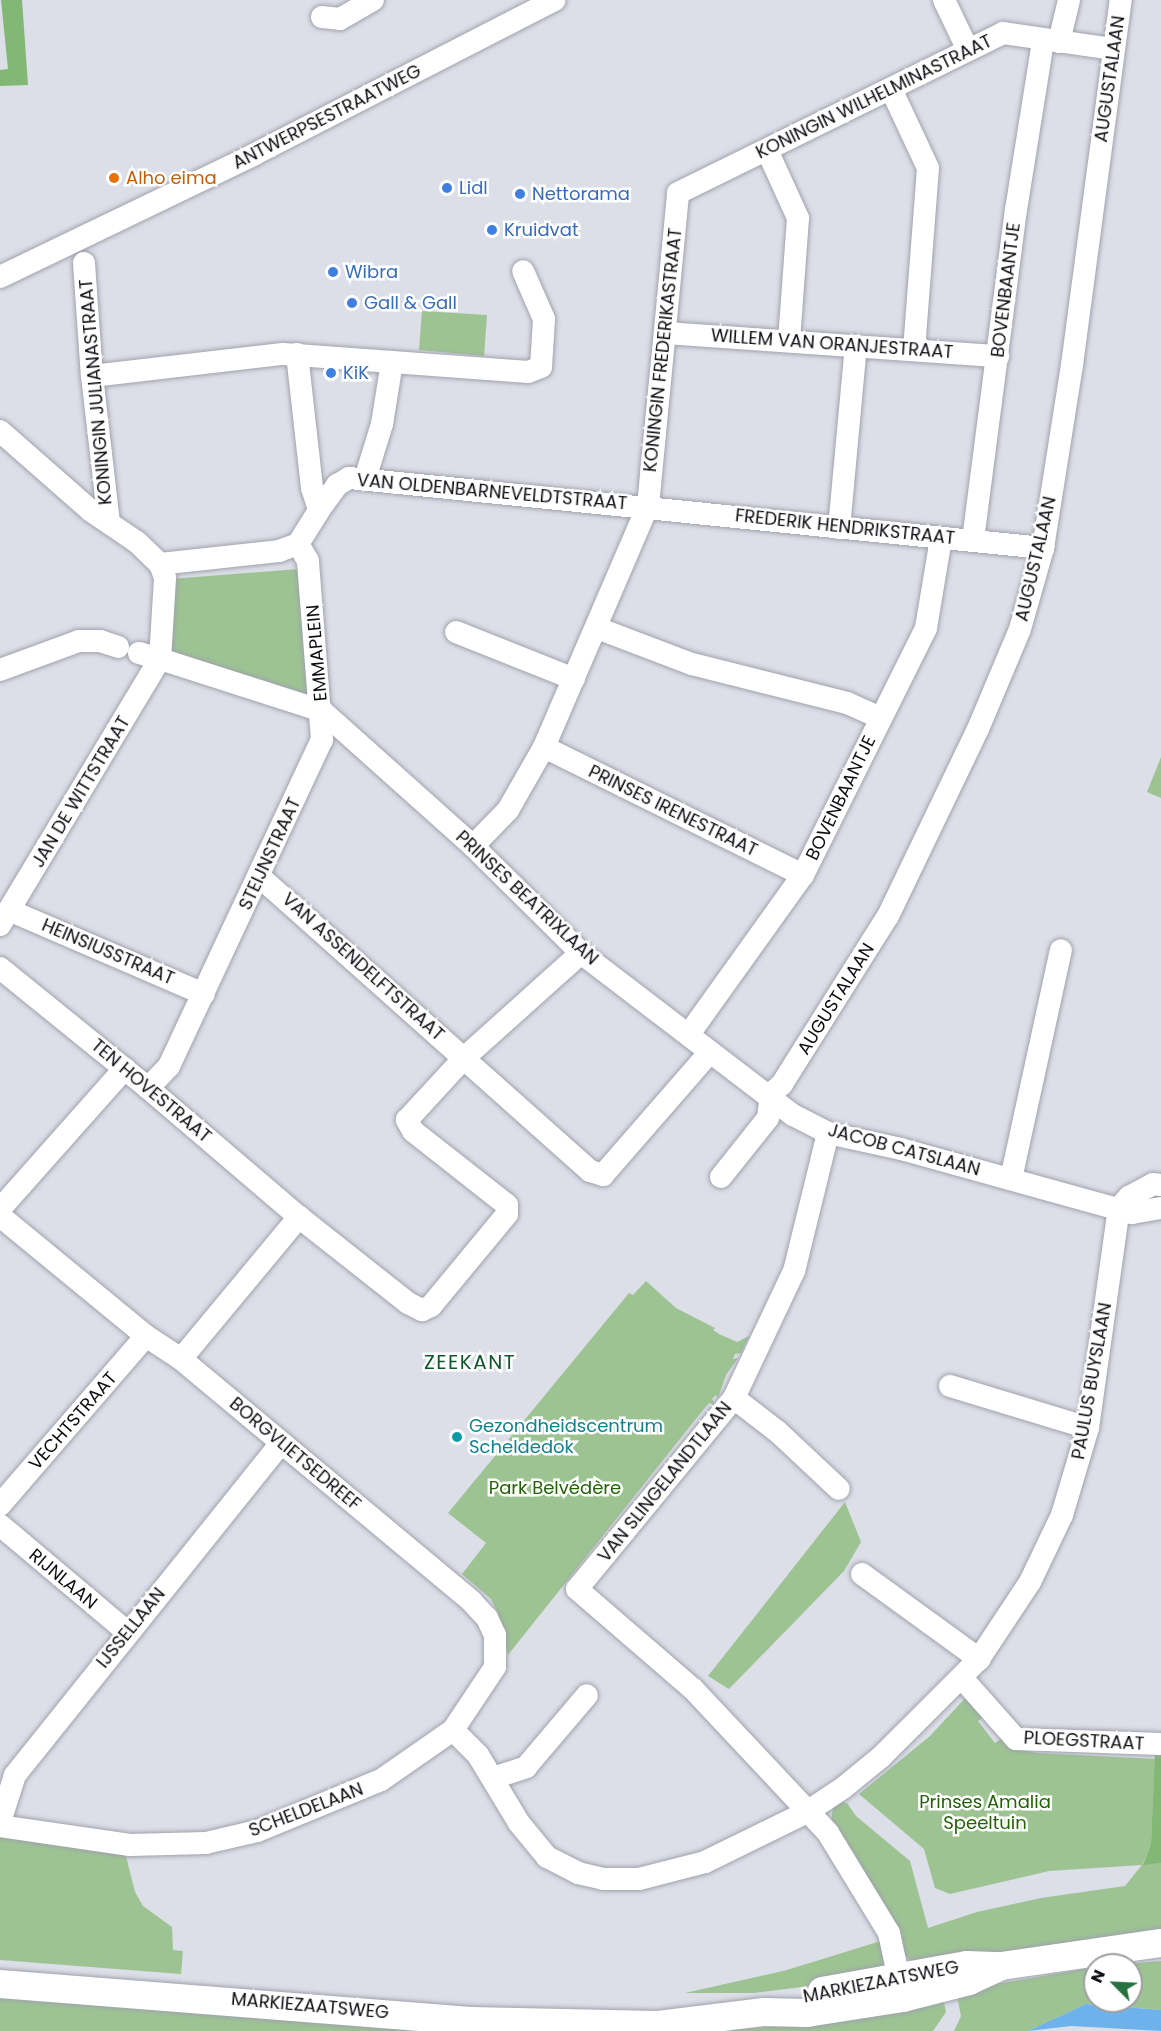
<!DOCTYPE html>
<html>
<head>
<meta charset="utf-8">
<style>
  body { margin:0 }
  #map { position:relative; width:1161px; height:2031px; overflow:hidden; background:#dcdee8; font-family:Poppins,sans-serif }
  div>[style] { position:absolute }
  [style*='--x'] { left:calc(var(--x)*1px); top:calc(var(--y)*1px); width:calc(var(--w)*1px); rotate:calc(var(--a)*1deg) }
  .green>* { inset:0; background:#9dc393 }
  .forest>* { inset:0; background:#83b775 }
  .water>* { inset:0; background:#6eb2eb }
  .roads { filter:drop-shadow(0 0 2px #a0a2ac) drop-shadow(0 0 2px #a0a2ac) }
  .minor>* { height:22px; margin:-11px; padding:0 11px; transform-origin:11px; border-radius:11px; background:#fff }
  .major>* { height:28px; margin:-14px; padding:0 14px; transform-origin:14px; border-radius:14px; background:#fff }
  .dots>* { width:16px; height:16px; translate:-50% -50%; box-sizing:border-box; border:3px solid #fff; border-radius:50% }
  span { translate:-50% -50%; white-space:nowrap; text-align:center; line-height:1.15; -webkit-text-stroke:5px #fff; paint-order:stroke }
  .street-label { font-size:18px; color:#0c0d11 }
  .food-label { font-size:18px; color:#c56008 }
  .left { translate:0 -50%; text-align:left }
  .shop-label { font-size:18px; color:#366cbe }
  .culture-label { font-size:18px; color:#0d838f }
  .park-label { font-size:18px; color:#216404 }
  .neighbourhood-label { font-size:20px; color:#10572b; letter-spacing:1.5px }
  .north { position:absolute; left:1083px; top:1953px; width:60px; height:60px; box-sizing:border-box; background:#fff; border:2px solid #9e9ea0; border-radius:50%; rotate:294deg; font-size:16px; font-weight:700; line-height:24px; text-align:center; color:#0c0d11 }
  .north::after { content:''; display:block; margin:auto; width:21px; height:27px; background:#27713f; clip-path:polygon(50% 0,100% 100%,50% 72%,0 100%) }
</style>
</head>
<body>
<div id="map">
  <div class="green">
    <i style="clip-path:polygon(422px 311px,487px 315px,484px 356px,419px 350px)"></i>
    <i style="clip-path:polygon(299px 569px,313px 694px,304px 696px,166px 652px,170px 579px)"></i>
    <i style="clip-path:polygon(1161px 757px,1161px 798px,1147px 792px)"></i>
    <i style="clip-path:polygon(646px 1281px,676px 1308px,715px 1328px,713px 1330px,719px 1334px,737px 1342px,749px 1336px,741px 1353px,735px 1354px,733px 1359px,738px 1358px,726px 1375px,718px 1398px,716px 1395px,712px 1399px,715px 1404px,709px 1403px,691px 1425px,508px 1655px,498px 1613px,491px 1599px,462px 1574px,486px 1543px,448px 1513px,629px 1293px,633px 1295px)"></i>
    <i style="clip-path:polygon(845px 1502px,861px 1542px,844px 1571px,729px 1689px,708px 1676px)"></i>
    <i style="clip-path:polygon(969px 1694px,987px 1714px,978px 1721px,995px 1743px,1005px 1736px,1017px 1749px,1037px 1753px,1155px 1759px,1151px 1843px,1143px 1864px,1161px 1863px,1161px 1930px,935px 1964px,912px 1962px,906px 1956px,831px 1823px,833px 1807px,840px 1802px,847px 1803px,856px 1816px,910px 1861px,928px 1928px,977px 1912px,1041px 1898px,1125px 1886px,1142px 1865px,1049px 1871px,950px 1894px,935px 1888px,924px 1849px,859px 1794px,930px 1736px)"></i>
    <i style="clip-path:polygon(0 1834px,125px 1852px,135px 1892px,143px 1906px,172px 1927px,173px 1950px,183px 1951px,181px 1974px,0 1960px)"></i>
    <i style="clip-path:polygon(884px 1940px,886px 1967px,818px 1985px,754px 1993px,685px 1993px,787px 1970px)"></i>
    <i style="clip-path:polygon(1161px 1961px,1161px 2010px,1086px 2004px,1028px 2031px,954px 2031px,961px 2016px,956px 1991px,1095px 1967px,1095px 2001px,1131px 2001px,1131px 1965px,1113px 1965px)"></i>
    <i style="clip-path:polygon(942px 1994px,946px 2012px,933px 2031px,721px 2031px,780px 2026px)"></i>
    <i style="clip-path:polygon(0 1995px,559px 2031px,0 2031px)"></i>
  </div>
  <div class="forest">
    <i style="clip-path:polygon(1px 0,22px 0,28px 85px,0 86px,0 70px,8px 69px)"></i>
    <i style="clip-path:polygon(1155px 1752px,1161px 1752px,1161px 1863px,1143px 1865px,1151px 1843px)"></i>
  </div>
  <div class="water">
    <i style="clip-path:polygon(1086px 2004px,1161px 2010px,1161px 2031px,1071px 2026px,1028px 2031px)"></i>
  </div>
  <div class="roads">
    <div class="minor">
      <i style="--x:944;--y:0;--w:55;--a:64.4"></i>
      <i style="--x:322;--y:17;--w:18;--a:6"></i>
      <i style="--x:340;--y:19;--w:38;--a:-30"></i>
      <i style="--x:1059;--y:42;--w:43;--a:-76.6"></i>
      <i style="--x:891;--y:89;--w:87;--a:64.9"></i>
      <i style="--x:928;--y:168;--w:182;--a:94.4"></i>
      <i style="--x:767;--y:150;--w:75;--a:65.5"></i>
      <i style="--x:798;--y:218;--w:123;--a:94.2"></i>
      <i style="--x:84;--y:263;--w:113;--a:86"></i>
      <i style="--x:92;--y:376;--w:147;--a:83.4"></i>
      <i style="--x:0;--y:277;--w:281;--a:-25.7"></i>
      <i style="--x:253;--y:155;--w:339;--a:-27.2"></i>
      <i style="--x:666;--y:333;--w:333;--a:4"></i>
      <i style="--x:297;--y:354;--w:135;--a:83.6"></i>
      <i style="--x:312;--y:488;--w:23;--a:72"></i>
      <i style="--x:92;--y:376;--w:192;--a:-6.6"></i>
      <i style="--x:283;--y:354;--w:246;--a:4.2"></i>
      <i style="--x:528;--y:372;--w:14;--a:-21"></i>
      <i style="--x:541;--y:367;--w:48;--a:-86.4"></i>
      <i style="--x:544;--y:319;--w:52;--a:-113.6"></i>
      <i style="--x:0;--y:431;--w:121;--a:41.3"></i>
      <i style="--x:91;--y:511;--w:55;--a:34"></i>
      <i style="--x:137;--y:542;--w:32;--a:44"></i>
      <i style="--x:160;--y:564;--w:15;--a:70"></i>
      <i style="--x:165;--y:578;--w:81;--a:93.5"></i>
      <i style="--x:160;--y:659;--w:170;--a:17.8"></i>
      <i style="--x:322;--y:711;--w:203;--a:41.8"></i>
      <i style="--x:473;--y:846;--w:152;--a:44.7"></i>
      <i style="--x:581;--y:953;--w:267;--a:37.4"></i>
      <i style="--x:793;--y:1115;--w:39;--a:27"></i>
      <i style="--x:828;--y:1133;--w:75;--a:12.4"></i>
      <i style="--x:901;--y:1149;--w:240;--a:15.5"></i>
      <i style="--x:1132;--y:1213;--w:29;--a:-10"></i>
      <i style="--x:365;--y:479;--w:58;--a:-72.8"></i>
      <i style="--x:382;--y:424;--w:63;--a:-80.8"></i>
      <i style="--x:839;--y:528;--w:183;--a:-84.7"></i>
      <i style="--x:973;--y:540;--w:333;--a:-82.6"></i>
      <i style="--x:1016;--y:210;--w:171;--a:-80.9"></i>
      <i style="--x:298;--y:544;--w:40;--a:-58"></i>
      <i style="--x:319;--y:510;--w:31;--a:-54"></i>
      <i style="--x:337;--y:485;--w:14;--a:-30"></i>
      <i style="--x:349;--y:478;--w:698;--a:5.76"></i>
      <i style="--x:597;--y:628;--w:102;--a:20.8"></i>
      <i style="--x:692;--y:664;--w:160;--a:14.1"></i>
      <i style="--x:847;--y:703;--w:37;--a:24"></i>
      <i style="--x:456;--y:632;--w:127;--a:21.7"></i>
      <i style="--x:0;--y:670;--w:84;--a:-20.2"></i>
      <i style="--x:79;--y:641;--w:21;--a:0"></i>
      <i style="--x:100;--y:641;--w:19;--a:18"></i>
      <i style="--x:544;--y:747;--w:289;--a:26.3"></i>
      <i style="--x:473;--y:846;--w:50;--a:-45.8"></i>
      <i style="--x:508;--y:810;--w:73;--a:-60.3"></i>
      <i style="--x:544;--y:747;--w:262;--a:-66.7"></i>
      <i style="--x:648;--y:506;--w:314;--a:-84.5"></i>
      <i style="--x:678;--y:193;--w:362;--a:-26.2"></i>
      <i style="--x:1003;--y:33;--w:111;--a:8.3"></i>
      <i style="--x:260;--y:877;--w:442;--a:41.7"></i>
      <i style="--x:590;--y:1171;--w:14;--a:17"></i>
      <i style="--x:603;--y:1175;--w:163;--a:-49"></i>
      <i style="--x:11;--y:911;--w:210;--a:23.3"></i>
      <i style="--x:0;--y:925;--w:310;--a:-59"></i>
      <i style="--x:160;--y:659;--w:22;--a:-164"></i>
      <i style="--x:0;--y:968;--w:191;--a:39"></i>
      <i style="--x:148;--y:1088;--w:199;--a:40.5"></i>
      <i style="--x:299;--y:1217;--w:139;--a:38.3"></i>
      <i style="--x:408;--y:1303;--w:16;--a:27"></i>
      <i style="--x:422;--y:1310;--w:10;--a:-24"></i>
      <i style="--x:431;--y:1306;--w:119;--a:-50.4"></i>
      <i style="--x:507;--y:1214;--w:9;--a:-90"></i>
      <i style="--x:507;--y:1205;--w:120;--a:-141.8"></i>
      <i style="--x:413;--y:1131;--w:13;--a:-119"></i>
      <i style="--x:407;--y:1120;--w:84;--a:-47.4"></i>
      <i style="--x:464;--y:1058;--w:157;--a:-41.9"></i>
      <i style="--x:689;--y:1034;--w:196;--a:-54.4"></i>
      <i style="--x:803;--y:875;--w:276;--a:-63.5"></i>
      <i style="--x:926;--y:628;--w:91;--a:-80.5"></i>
      <i style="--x:148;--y:1088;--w:30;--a:-46"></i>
      <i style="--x:169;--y:1066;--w:360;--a:-64.9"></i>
      <i style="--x:322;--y:740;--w:180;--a:-94.5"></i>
      <i style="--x:308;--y:561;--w:20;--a:-120"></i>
      <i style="--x:298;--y:544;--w:20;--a:160"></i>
      <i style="--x:279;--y:551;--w:120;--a:173.8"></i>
      <i style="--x:771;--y:1094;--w:15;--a:-42"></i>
      <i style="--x:782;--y:1084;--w:199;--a:-57.8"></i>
      <i style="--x:888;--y:916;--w:208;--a:-64.3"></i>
      <i style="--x:978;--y:729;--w:108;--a:-67.2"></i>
      <i style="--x:1020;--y:629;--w:84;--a:-74.1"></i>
      <i style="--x:1043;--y:548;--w:185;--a:-81"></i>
      <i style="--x:1072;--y:365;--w:368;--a:-82.4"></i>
      <i style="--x:828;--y:1133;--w:142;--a:103.8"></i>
      <i style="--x:794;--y:1271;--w:140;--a:115.3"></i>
      <i style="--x:734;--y:1398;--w:247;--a:129.4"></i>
      <i style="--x:577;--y:1589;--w:153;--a:40.8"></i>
      <i style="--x:693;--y:1689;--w:197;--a:46.8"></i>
      <i style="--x:828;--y:1833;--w:117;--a:58.6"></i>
      <i style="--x:889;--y:1933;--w:61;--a:77.8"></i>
      <i style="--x:721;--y:1177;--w:75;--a:-51.5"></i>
      <i style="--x:768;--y:1118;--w:24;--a:-83"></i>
      <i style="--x:1011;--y:1179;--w:234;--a:-77.7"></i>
      <i style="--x:1119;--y:1208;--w:15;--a:-48"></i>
      <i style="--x:1129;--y:1197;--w:27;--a:-28"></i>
      <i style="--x:1153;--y:1184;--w:8;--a:7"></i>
      <i style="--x:0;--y:1209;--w:188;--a:-48.4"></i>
      <i style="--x:0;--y:1216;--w:189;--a:39.4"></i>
      <i style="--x:146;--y:1336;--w:42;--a:33.3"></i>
      <i style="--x:181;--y:1359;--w:378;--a:39.8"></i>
      <i style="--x:471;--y:1601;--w:23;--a:47"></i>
      <i style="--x:487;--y:1618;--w:19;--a:65"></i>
      <i style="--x:495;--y:1635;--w:32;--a:90"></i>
      <i style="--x:495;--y:1667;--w:76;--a:123.7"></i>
      <i style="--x:453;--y:1730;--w:88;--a:145.2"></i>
      <i style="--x:381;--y:1780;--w:134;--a:157.6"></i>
      <i style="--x:257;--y:1831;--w:52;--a:166.8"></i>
      <i style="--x:206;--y:1843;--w:76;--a:178.5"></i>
      <i style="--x:130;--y:1845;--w:131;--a:-171.7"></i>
      <i style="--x:181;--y:1359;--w:185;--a:-50.3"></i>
      <i style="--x:950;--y:1386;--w:144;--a:16.9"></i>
      <i style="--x:734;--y:1398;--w:56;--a:37.7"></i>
      <i style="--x:778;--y:1432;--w:83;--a:43.1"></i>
      <i style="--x:0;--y:1505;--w:223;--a:-49.2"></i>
      <i style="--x:0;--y:1525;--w:166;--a:40.1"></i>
      <i style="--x:862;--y:1574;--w:145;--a:36"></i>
      <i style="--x:962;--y:1678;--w:81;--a:48.5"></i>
      <i style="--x:1016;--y:1739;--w:145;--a:2"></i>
      <i style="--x:453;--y:1730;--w:35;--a:45"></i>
      <i style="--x:478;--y:1755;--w:79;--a:58.9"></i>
      <i style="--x:519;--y:1823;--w:44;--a:50.5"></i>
      <i style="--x:547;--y:1857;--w:35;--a:27"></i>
      <i style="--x:578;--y:1873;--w:26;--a:13"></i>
      <i style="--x:603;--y:1879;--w:36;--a:0"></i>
      <i style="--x:639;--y:1879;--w:68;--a:-14.4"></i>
      <i style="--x:705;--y:1862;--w:114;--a:-26.1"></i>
      <i style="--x:807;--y:1812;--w:43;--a:-33.7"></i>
      <i style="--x:843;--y:1788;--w:49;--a:-39.2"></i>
      <i style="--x:881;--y:1757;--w:139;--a:-45"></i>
      <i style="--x:979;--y:1659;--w:92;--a:-56.5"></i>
      <i style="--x:1030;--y:1582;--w:74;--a:-64.5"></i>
      <i style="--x:1062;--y:1515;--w:91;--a:-73.4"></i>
      <i style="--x:1088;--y:1428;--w:222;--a:-82"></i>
      <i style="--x:493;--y:1778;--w:35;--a:-18"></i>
      <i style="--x:526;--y:1767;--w:94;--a:-49.7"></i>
      <i style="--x:0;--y:1822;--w:49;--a:-72.3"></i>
      <i style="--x:15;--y:1775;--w:423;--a:-51.3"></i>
    </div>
    <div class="major">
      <i style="--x:0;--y:1984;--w:472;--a:4.5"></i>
      <i style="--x:471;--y:2021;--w:187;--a:1.2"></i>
      <i style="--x:658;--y:2025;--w:107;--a:-7"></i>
      <i style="--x:764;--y:2012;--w:43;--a:1.3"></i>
      <i style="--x:807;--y:2013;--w:97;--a:-8.9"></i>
      <i style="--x:903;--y:1998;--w:68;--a:-14.4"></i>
      <i style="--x:969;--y:1981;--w:35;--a:-25"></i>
      <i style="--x:822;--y:1991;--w:147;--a:-10.2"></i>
      <i style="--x:967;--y:1965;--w:34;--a:2"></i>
      <i style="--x:1001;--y:1966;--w:162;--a:-8.2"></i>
    </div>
  </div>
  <div class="dots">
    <i style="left:114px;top:178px;background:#e8710a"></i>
    <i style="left:447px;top:188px;background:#3f7fe0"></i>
    <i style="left:520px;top:194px;background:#3f7fe0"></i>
    <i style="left:492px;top:230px;background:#3f7fe0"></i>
    <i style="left:333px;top:272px;background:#3f7fe0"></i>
    <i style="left:352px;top:303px;background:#3f7fe0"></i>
    <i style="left:331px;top:373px;background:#3f7fe0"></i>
    <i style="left:457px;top:1437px;background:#0f9aa8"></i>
  </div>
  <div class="street-label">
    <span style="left:1110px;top:79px;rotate:-82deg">AUGUSTALAAN</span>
    <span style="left:874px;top:97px;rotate:-26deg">KONINGIN WILHELMINASTRAAT</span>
    <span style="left:327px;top:117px;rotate:-27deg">ANTWERPSESTRAATWEG</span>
    <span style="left:1006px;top:290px;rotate:-83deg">BOVENBAANTJE</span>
    <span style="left:832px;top:344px;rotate:4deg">WILLEM VAN ORANJESTRAAT</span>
    <span style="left:663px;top:350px;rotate:-84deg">KONINGIN FREDERIKASTRAAT</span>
    <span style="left:96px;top:392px;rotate:-95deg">KONINGIN JULIANASTRAAT</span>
    <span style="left:492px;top:492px;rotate:5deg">VAN OLDENBARNEVELDTSTRAAT</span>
    <span style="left:845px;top:527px;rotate:6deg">FREDERIK HENDRIKSTRAAT</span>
    <span style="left:1036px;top:559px;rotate:-77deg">AUGUSTALAAN</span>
    <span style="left:317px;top:653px;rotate:-95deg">EMMAPLEIN</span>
    <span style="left:81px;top:792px;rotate:-59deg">JAN DE WITTSTRAAT</span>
    <span style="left:841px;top:798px;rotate:-64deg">BOVENBAANTJE</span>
    <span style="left:673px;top:811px;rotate:26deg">PRINSES IRENESTRAAT</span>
    <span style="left:270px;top:854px;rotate:-65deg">STEIJNSTRAAT</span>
    <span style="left:527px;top:898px;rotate:43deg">PRINSES BEATRIXLAAN</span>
    <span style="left:108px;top:952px;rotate:23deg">HEINSIUSSTRAAT</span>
    <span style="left:363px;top:967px;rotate:42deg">VAN ASSENDELFTSTRAAT</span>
    <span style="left:836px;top:999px;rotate:-58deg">AUGUSTALAAN</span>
    <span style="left:151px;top:1091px;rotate:40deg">TEN HOVESTRAAT</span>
    <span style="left:904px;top:1150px;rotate:15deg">JACOB CATSLAAN</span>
    <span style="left:1092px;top:1381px;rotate:-80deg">PAULUS BUYSLAAN</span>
    <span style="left:73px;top:1421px;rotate:-49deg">VECHTSTRAAT</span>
    <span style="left:295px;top:1454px;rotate:40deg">BORGVLIETSEDREEF</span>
    <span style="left:665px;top:1482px;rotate:-51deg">VAN SLINGELANDTLAAN</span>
    <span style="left:63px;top:1579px;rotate:40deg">RIJNLAAN</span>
    <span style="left:131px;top:1628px;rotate:-51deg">IJSSELLAAN</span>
    <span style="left:1084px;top:1741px;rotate:3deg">PLOEGSTRAAT</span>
    <span style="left:306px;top:1810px;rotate:-21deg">SCHELDELAAN</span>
    <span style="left:881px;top:1982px;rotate:-11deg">MARKIEZAATSWEG</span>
    <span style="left:310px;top:2006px;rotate:5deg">MARKIEZAATSWEG</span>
  </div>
  <div class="food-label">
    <span class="left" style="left:126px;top:178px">Alho eima</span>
  </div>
  <div class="shop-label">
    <span class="left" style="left:459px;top:188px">Lidl</span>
    <span class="left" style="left:532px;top:194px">Nettorama</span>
    <span class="left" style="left:504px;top:230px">Kruidvat</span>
    <span class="left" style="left:345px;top:272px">Wibra</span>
    <span class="left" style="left:364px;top:303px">Gall &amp; Gall</span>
    <span class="left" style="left:343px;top:373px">KiK</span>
  </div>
  <div class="culture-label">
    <span class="left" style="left:469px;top:1437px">Gezondheidscentrum<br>Scheldedok</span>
  </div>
  <div class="park-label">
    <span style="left:555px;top:1488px">Park Belvédère</span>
    <span style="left:985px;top:1813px">Prinses Amalia<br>Speeltuin</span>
  </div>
  <div class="neighbourhood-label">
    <span style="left:470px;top:1362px">ZEEKANT</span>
  </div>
  <div class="north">N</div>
</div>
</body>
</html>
